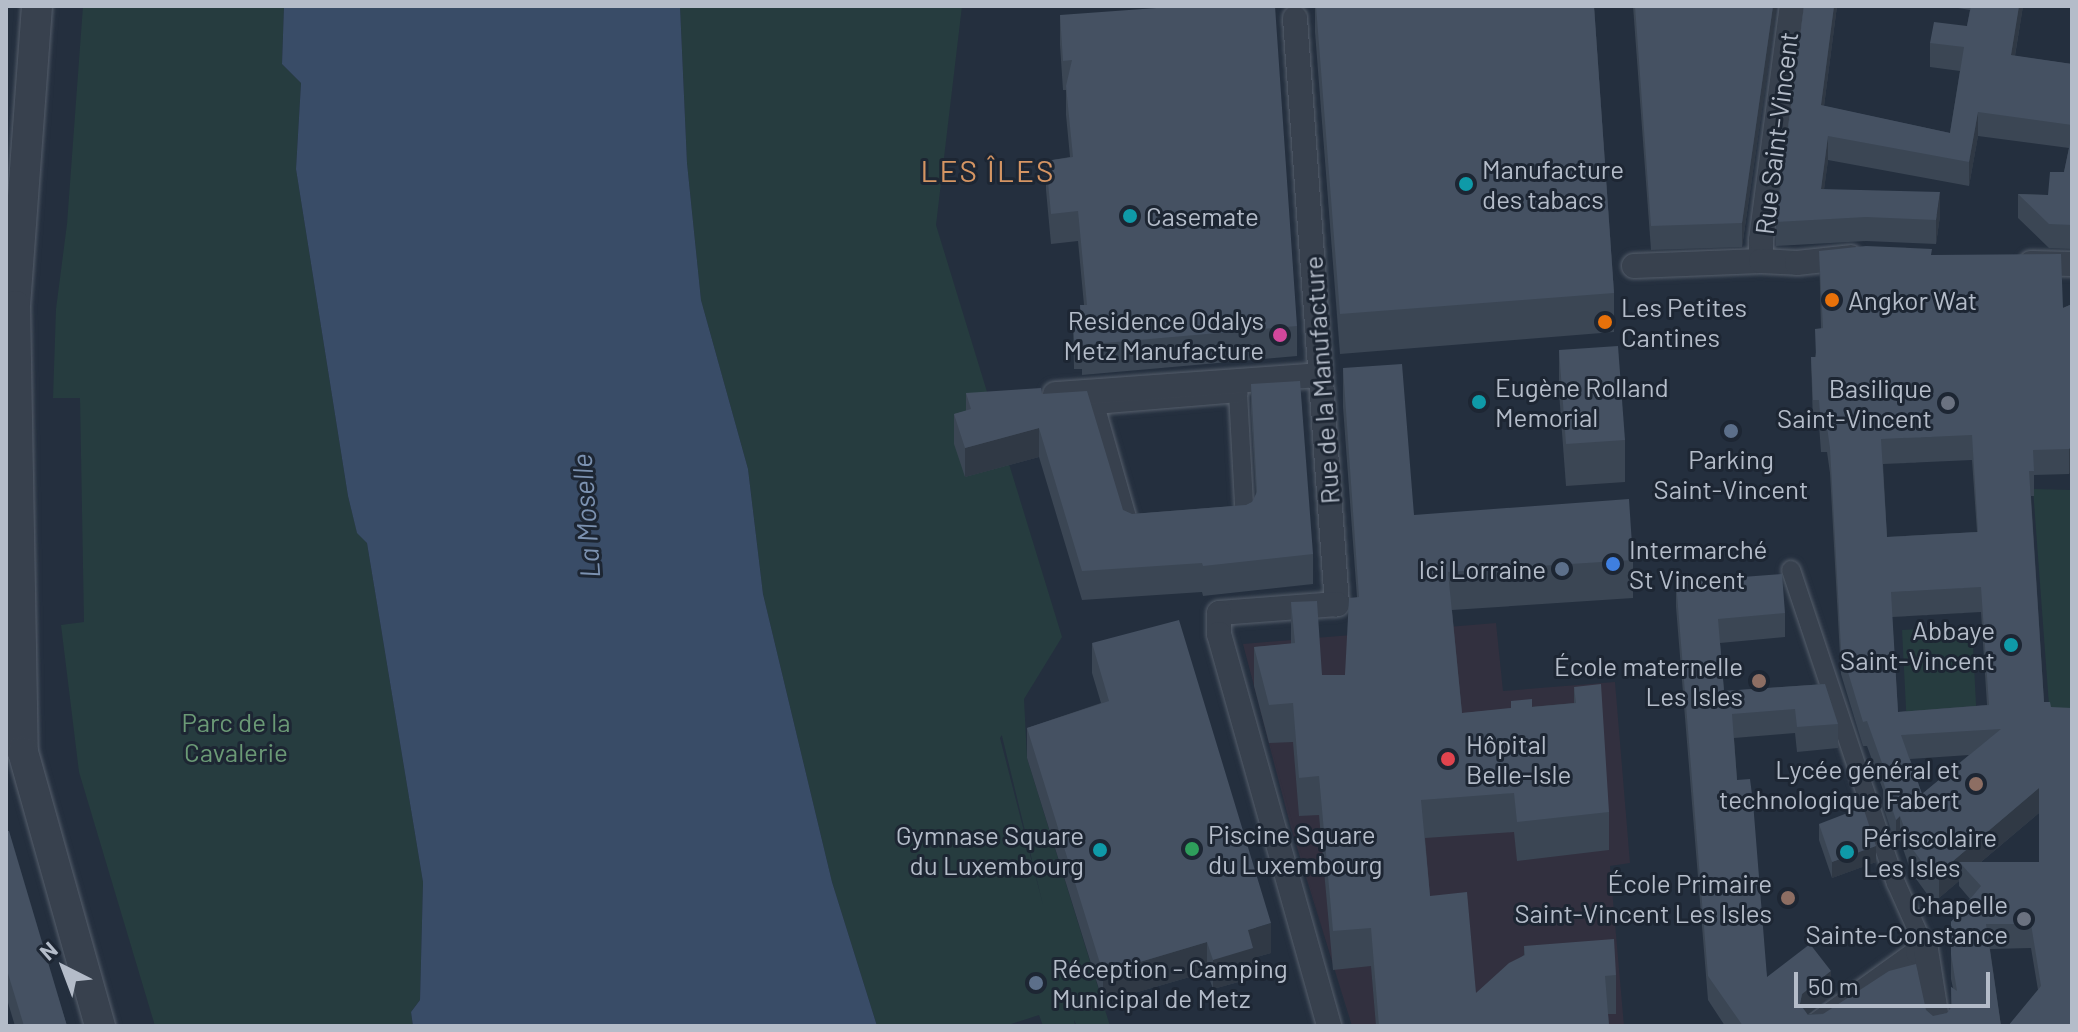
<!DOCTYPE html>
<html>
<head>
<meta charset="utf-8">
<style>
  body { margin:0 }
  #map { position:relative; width:2078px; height:1032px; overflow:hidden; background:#242f3e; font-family:Barlow,sans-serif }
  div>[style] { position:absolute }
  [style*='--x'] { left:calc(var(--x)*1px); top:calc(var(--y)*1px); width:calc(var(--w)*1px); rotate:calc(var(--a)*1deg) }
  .medical>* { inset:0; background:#32303f }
  .green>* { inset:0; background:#263c3f }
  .water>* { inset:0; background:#394c67 }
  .roads { filter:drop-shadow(0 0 2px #565f6c) drop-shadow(0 0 2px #565f6c) }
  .pedestrian>* { height:18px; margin:-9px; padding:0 9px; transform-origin:9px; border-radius:9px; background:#38414e }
  .minor>* { height:24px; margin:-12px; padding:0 12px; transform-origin:12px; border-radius:12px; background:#38414e }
  .tertiary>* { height:30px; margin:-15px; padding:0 15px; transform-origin:15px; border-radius:15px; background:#38414e }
  .wall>* { inset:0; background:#3b4654 }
  .shaded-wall>* { inset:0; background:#303945 }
  .building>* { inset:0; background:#455162 }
  .dots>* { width:22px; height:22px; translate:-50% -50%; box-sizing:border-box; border:4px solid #1d2633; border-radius:50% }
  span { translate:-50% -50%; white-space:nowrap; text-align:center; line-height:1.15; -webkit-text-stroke:6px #1d2633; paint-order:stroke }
  .street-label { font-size:26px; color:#b4bcc9 }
  .poi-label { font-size:26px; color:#b4bcc9 }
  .left { translate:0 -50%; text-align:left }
  .right { translate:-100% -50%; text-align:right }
  .park-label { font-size:26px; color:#6b9a76 }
  .water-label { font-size:28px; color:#7c92b1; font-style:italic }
  .quarter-label { font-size:30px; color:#d59563; letter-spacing:2px }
  .frame { position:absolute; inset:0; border:8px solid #b4bcc9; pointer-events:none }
  .north { position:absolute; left:24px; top:928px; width:80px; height:80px; -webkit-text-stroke:6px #1d2633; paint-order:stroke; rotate:318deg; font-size:22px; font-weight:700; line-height:32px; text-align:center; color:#b4bcc9 }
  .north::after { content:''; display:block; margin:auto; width:28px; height:36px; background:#b4bcc9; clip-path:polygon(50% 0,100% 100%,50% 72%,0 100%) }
  .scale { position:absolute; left:1794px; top:972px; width:196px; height:36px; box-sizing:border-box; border:4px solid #b4bcc9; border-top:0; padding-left:10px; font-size:24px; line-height:28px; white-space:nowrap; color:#b4bcc9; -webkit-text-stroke:6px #1d2633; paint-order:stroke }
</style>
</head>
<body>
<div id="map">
  <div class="medical">
    <i style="clip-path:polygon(1496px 623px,1503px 691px,1615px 682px,1630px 863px,1610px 866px,1624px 1026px,1352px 1026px,1291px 828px,1243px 644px)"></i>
  </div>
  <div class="green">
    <i style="clip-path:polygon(83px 6px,284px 6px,282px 64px,301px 83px,296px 169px,348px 496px,357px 532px,367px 543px,423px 882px,420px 1000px,411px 1012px,413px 1026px,155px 1026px,79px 772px,61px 625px,84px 622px,80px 398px,53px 398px,56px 309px,67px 224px)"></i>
    <i style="clip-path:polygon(evenodd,680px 6px,962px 6px,936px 225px,1062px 637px,1024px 699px,1027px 758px,1110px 1026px,1077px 1026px,1074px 1020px,1075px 1026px,1043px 1026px,1039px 1015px,1005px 1026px,877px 1026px,832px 882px,763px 594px,748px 469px,701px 300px,687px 163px,680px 6px,1002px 735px,1002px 736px,1043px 905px,1000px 738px,1002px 735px)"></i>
    <i style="clip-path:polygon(2033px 489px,2072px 490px,2072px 732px,2051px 732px)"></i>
    <i style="clip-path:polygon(1972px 626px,1977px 724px,1907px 728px,1902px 630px)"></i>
  </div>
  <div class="water">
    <i style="clip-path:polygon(284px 6px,680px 6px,687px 163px,701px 300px,748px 469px,763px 594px,832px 882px,877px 1026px,413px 1026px,411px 1012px,420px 1000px,423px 882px,367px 543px,357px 533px,348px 496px,296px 169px,301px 83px,282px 64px)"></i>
  </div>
  <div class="roads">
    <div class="pedestrian">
      <i style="--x:1238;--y:393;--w:129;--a:86.9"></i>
      <i style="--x:1245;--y:522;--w:114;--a:175.5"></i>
      <i style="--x:1131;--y:531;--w:131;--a:-105.9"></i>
      <i style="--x:1095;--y:405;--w:144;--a:-4.8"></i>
      <i style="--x:1791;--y:570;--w:330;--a:71.5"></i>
      <i style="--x:1896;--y:883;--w:73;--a:65.9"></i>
    </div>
    <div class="minor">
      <i style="--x:1295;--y:18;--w:588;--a:85.9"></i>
      <i style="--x:1337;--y:604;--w:118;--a:175.6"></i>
      <i style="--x:1219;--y:613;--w:21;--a:90"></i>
      <i style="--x:1219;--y:634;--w:407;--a:74.3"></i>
      <i style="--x:1761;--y:261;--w:21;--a:-90"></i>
      <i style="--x:1761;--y:240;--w:236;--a:-82.5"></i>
      <i style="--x:2031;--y:263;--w:41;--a:1.4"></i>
      <i style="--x:1634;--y:266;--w:127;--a:-2.3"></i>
      <i style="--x:1761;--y:261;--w:36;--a:3"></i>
      <i style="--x:1797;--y:263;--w:54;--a:-6.3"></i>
      <i style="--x:1055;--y:394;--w:266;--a:-4.1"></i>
      <i style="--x:1815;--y:1026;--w:127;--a:-35.7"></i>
      <i style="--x:1918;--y:952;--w:8;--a:-14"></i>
      <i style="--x:1926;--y:950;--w:77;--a:81"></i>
    </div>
    <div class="tertiary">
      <i style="--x:37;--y:6;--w:301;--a:94.2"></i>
      <i style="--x:15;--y:306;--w:446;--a:89"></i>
      <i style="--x:23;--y:752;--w:285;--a:74.3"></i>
    </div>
  </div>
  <div class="wall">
    <i style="clip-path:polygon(1315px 6px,1594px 6px,1614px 293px,1614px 332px,1340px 354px,1315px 32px)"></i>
    <i style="clip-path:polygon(1633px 6px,1777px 6px,1742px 247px,1651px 250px)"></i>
    <i style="clip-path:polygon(1804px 6px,1837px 6px,1824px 106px,1950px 133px,1960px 71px,1930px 67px,1930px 43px,1967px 26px,1970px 10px,1946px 6px,2023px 6px,2015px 56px,2072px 64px,2072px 249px,2049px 248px,2018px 218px,2018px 194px,2048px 195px,2064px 172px,2069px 148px,1978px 136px,1969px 186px,1828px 160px,1824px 189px,1940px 216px,1936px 244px,1866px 241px,1776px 246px,1776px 222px)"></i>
    <i style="clip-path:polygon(1060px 15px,1297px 326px,1297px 356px,1082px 375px,1082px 369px,1074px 369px,1073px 319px,1080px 319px,1080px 305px,1084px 305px,1078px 241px,1051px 244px,1046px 190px,1046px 161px,1070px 157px,1066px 115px,1066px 90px,1063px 90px,1060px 45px)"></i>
    <i style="clip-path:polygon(evenodd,1819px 251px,1932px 255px,2063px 308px,2072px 304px,2069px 474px,2034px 475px,2034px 496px,2031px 496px,2044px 702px,2072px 1026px,2038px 990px,2031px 948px,1990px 949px,2001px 1026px,1725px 1026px,1708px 1000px,1676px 607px,1676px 582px,1785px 613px,1785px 637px,1720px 643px,1724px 691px,1825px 684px,1838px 724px,1838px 748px,1797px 752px,1795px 733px,1734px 738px,1737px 780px,1767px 977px,1831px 996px,1808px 1014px,1926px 1010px,1933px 1016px,1947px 1013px,1951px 1008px,1951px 987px,1953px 988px,1951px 979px,1951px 922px,1970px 899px,1959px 886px,1959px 881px,1939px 898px,1930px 898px,1911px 872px,1900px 840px,1896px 845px,1883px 806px,1883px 790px,1867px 746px,1863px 746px,1841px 674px,1830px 473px,1827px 452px,1821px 452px,1819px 425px,1813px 425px,1811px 357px,1815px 357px,1821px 328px,1819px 251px,1972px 460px,1977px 532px,1887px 537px,1883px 464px,1972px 460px,1819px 251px,1981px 612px,1987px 705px,1898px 712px,1892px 617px,1981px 612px,1819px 251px,1969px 755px,1922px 794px,1910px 759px,1969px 755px,1819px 251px,2039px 813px,2039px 862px,1981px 862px,2039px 813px)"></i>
    <i style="clip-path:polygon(1559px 350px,1625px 440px,1625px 482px,1566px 486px,1559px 392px)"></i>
    <i style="clip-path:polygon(1343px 368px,1414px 515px,1633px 560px,1633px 598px,1452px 610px,1462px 713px,1574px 703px,1574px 687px,1609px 812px,1609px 850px,1517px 861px,1514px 832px,1425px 838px,1430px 896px,1476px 993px,1524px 955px,1524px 946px,1616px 975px,1616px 1014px,1608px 1014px,1609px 1026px,1376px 1026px,1371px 966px,1333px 970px,1319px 815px,1299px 816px,1293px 742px,1269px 743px,1254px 686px,1254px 647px,1291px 644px,1291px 602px,1322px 675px,1345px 675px,1357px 597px,1343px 407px)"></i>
    <i style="clip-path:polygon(1251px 384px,1313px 554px,1313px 584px,1203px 596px,1202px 592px,1082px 600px,1039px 457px,965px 477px,954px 444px,954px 414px,966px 411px,966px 393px,1042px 394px,1123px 510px,1132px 514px,1246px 505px,1252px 502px,1256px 495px,1251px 414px)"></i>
    <i style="clip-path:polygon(1092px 643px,1271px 953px,1253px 958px,1253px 978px,1213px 989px,1207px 972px,1103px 1002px,1027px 758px,1027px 728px,1101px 703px,1092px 673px)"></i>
    <i style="clip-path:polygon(1819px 824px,1876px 862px,1832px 878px,1819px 840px)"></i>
    <i style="clip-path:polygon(6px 831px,67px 1026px,15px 1026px,6px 996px)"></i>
  </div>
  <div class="shaded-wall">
    <i style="clip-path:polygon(1773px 6px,1777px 6px,1742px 247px,1742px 223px)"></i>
    <i style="clip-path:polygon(1834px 6px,1837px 6px,1821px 129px,1821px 105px)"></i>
    <i style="clip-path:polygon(2019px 6px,2023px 6px,2011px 79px,2011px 55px)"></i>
    <i style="clip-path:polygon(1978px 112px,1978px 136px,1969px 186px,1969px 162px)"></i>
    <i style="clip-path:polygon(1828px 136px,1828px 160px,1821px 213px,1821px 189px)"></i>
    <i style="clip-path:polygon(1940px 192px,1940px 216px,1936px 244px,1936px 220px)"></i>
    <i style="clip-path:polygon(1039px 428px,1039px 457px,965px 477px,965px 448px)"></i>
    <i style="clip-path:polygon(2072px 447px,2072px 471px,2069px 474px,2069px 449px)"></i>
    <i style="clip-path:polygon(2039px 788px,2039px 813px,1969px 872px,1959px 862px,1959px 881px,1939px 898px,1939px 873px)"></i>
    <i style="clip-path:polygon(1900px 816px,1900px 840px,1896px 845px,1896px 820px)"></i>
    <i style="clip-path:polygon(1876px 846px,1876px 862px,1832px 878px,1832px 862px)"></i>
    <i style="clip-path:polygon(1271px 923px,1271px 953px,1253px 958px,1253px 978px,1213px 989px,1213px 960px,1248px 930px)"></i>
    <i style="clip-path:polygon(1207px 942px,1207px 972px,1103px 1002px,1103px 973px)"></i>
    <i style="clip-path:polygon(1831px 971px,1831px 996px,1802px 1019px,1800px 1004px,1802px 994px)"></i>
  </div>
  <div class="building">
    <i style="clip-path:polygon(1184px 6px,1275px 6px,1297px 326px,1082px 345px,1082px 339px,1074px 340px,1073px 319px,1081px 319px,1080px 305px,1087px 305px,1078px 211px,1051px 214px,1046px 161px,1073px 157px,1066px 86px,1072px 60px,1063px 61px,1060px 15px)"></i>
    <i style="clip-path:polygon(1316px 6px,1594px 6px,1614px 293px,1340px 314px)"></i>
    <i style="clip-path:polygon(1635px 6px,1773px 6px,1742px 223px,1651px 226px)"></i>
    <i style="clip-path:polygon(1804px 6px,1834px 6px,1821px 105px,1950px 133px,1964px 47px,1930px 43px,1934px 22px,1967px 26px,1971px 6px,2019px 6px,2011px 55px,2072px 64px,2072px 125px,1978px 112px,1969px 162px,1828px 136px,1821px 189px,1940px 192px,1936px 220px,1866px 217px,1776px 222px)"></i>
    <i style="clip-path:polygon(2072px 134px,2072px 225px,2049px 224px,2018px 194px,2048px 195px,2050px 172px,2064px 172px)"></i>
    <i style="clip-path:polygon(evenodd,1866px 246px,1932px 249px,1931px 255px,2061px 254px,2063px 308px,2072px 304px,2072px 447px,2069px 449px,2033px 450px,2034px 471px,2029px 471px,2044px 702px,2050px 702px,2051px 707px,2072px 708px,2072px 1026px,2008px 1026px,2041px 986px,2031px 924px,1986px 924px,2001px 1026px,1743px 1026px,1708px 976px,1676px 582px,1782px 574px,1785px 613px,1718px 619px,1724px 691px,1825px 684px,1838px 724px,1797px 727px,1795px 709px,1732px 714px,1737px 780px,1750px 779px,1753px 802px,1767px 977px,1810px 944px,1831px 971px,1802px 994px,1800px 1004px,1808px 1015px,1823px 1014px,1889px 971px,1916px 964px,1926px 1010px,1933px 1016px,1947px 1013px,1952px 1006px,1951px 987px,1957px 991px,1951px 954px,1951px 922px,1981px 886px,1959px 862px,2039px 862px,2039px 788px,1939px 873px,1930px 873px,1911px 847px,1900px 816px,1896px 820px,1883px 781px,1887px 777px,1867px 721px,1863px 722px,1841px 649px,1830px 448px,1827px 427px,1821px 428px,1819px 400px,1813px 400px,1811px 357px,1816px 357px,1815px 329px,1823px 328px,1819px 251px,1866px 246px,1972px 435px,1978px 532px,1887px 537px,1881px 439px,1972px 435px,1866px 246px,1981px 587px,1989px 705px,1898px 712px,1891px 592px,1981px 587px,1866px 246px,2001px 729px,1922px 794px,1901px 735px,2001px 729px)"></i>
    <i style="clip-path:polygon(1618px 346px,1625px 440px,1566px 444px,1559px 350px)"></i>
    <i style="clip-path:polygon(1402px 364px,1414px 515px,1629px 499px,1633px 560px,1448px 572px,1462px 713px,1511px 708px,1511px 701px,1532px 699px,1532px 707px,1576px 703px,1574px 687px,1601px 684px,1609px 812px,1517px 822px,1514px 793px,1421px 800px,1430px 896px,1467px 892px,1476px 993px,1509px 963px,1525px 955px,1524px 946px,1614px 939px,1616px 975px,1605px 976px,1609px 1026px,1379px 1026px,1371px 928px,1333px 931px,1319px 776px,1299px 778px,1293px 703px,1269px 705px,1254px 647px,1295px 643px,1291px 602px,1317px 601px,1322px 675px,1345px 675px,1349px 598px,1359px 597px,1343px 368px)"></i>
    <i style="clip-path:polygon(1300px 381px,1313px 554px,1203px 566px,1202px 563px,1082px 571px,1039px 428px,965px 448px,954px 414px,971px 409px,966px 393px,1041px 388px,1042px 394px,1087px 391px,1123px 510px,1132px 514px,1246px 505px,1252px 502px,1257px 492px,1251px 384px)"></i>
    <i style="clip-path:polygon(1179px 620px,1271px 923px,1248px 930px,1253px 948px,1213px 960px,1207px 942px,1103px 973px,1027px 728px,1109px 701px,1092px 643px)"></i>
    <i style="clip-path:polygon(1863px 807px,1876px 846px,1832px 862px,1819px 824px)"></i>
    <i style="clip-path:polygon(6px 831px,9px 831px,67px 1026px,24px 1026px,6px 967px)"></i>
  </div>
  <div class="dots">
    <i style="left:1466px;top:184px;background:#0f9aa8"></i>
    <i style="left:1130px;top:216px;background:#0f9aa8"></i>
    <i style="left:1832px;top:300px;background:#e8710a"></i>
    <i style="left:1605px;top:322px;background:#e8710a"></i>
    <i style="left:1280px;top:335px;background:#d1479c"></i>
    <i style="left:1479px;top:402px;background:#0f9aa8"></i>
    <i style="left:1948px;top:403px;background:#6b7280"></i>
    <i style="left:1731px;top:431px;background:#5c6f8a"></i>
    <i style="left:1613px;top:564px;background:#3f7fe0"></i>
    <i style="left:1562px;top:569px;background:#5c6f8a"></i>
    <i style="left:2011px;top:645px;background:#0f9aa8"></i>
    <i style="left:1759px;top:681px;background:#8d6e63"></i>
    <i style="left:1448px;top:759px;background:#e0444e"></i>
    <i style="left:1976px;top:784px;background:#8d6e63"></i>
    <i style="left:1192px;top:849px;background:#2e9e5b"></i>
    <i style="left:1100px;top:850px;background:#0f9aa8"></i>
    <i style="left:1847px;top:852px;background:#0f9aa8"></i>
    <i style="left:1788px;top:898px;background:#8d6e63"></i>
    <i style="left:2024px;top:919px;background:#6b7280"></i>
    <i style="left:1036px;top:983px;background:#5c6f8a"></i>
  </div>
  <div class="street-label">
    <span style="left:1776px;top:133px;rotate:-83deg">Rue Saint-Vincent</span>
    <span style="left:1321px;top:380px;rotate:-94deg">Rue de la Manufacture</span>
  </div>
  <div class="poi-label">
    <span class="left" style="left:1482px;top:184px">Manufacture<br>des tabacs</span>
    <span class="left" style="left:1146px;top:216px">Casemate</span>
    <span class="left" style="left:1848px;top:300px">Angkor Wat</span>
    <span class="left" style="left:1621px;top:322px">Les Petites<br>Cantines</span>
    <span class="right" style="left:1264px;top:335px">Residence Odalys<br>Metz Manufacture</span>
    <span class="left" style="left:1495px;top:402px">Eugène Rolland<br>Memorial</span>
    <span class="right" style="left:1932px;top:403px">Basilique<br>Saint-Vincent</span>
    <span style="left:1731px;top:474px">Parking<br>Saint-Vincent</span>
    <span class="left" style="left:1629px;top:564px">Intermarché<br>St Vincent</span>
    <span class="right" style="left:1546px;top:569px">Ici Lorraine</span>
    <span class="right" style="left:1995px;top:645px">Abbaye<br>Saint-Vincent</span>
    <span class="right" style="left:1743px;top:681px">École maternelle<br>Les Isles</span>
    <span class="left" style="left:1466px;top:759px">Hôpital<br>Belle-Isle</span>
    <span class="right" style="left:1960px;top:784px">Lycée général et<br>technologique Fabert</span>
    <span class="left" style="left:1208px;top:849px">Piscine Square<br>du Luxembourg</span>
    <span class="right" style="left:1084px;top:850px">Gymnase Square<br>du Luxembourg</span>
    <span class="left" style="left:1863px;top:852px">Périscolaire<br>Les Isles</span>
    <span class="right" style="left:1772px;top:898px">École Primaire<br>Saint-Vincent Les Isles</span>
    <span class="right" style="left:2008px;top:919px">Chapelle<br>Sainte-Constance</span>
    <span class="left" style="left:1052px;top:983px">Réception - Camping<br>Municipal de Metz</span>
  </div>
  <div class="park-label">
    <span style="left:236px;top:737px">Parc de la<br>Cavalerie</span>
  </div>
  <div class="water-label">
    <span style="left:585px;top:516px;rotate:-94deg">La Moselle</span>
  </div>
  <div class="quarter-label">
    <span style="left:988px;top:170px">LES ÎLES</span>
  </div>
  <div class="frame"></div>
  <div class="north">N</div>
  <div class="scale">50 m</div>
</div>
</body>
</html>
